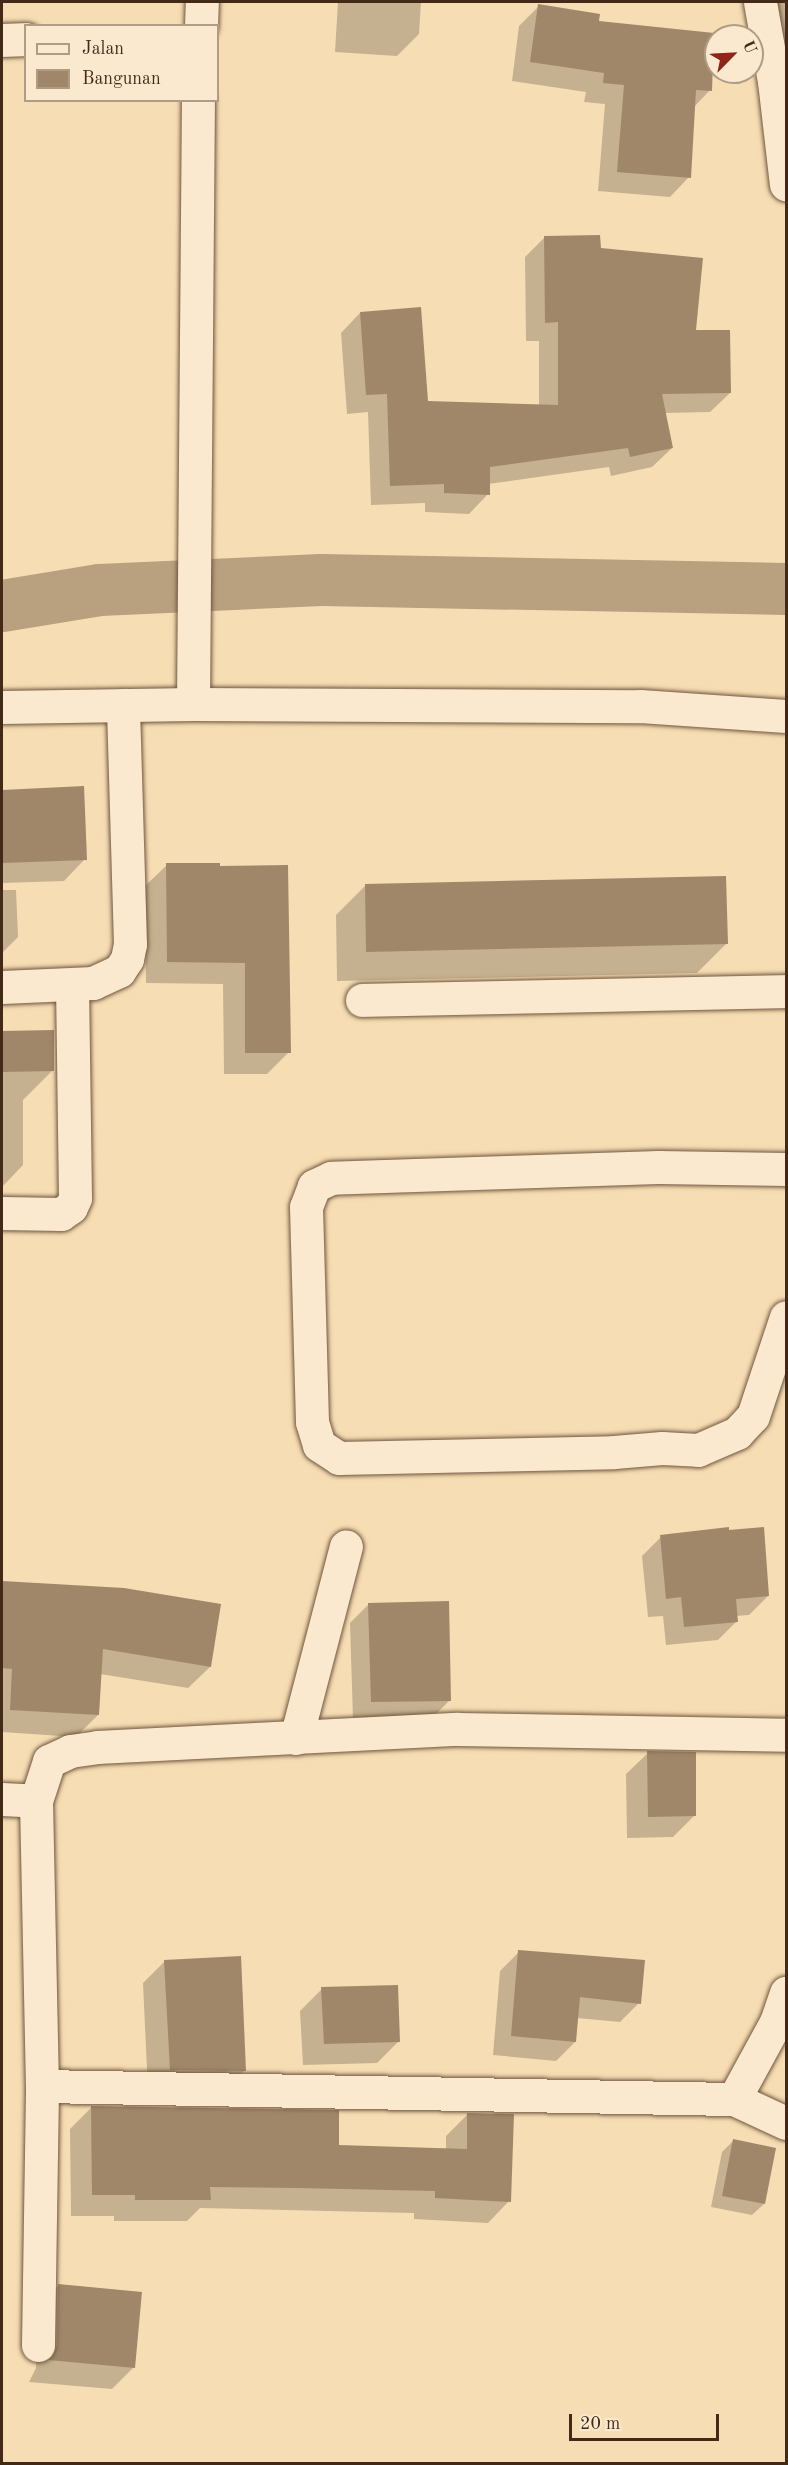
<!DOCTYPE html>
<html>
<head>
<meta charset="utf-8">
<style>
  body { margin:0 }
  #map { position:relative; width:788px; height:2465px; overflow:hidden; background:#f7ddb3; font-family:"Old Standard TT",serif }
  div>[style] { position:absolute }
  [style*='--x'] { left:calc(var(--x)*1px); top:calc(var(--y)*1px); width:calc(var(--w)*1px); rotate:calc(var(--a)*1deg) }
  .shadow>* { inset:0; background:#0003 }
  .canal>* { height:52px; margin:-26px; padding:0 26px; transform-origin:26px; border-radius:26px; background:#b9a07e }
  .building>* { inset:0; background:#a08769 }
  .roads { filter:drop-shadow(0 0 2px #6f563f) drop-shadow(0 0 2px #6f563f) }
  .street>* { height:33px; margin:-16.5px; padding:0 16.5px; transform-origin:16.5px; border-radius:16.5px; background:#fae9ce }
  span { translate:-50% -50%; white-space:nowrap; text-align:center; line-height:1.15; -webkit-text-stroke:5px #fae9ce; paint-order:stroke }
  .frame { position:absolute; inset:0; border:3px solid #422918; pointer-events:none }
  .legend { position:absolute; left:24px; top:24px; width:195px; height:78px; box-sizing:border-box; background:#fae9ce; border:2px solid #b09c85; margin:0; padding:8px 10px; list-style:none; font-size:18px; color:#422918 }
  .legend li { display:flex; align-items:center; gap:12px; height:30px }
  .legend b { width:30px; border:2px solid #b09c85 }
  .north { position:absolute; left:704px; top:24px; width:60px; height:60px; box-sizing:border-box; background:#fae9ce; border:2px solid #b09c85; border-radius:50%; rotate:66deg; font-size:16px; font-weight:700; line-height:24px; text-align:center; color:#422918 }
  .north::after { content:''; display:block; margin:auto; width:21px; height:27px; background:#8f2418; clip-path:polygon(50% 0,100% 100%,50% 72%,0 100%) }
  .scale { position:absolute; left:569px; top:2414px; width:150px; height:27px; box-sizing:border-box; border:3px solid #422918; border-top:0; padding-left:8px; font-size:18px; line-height:21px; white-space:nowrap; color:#422918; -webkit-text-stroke:4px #fae9ce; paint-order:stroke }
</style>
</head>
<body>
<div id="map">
  <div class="shadow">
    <i style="clip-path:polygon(338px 2px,421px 2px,419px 34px,397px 56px,335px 52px)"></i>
    <i style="clip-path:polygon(773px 2px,786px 2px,786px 149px)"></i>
    <i style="clip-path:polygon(539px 6px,710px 90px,694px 107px,689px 177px,670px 197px,598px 191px,605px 104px,584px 102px,586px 92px,512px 81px,519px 26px)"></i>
    <i style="clip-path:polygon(544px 238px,599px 250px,695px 332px,730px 393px,710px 412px,664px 413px,672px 448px,652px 467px,611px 476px,609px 467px,488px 484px,488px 494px,469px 514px,425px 512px,425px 503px,371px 505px,368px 412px,347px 414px,341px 333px,360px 313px,426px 403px,539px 406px,539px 341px,526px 341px,525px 257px)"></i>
    <i style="clip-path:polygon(83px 788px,85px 859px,64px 881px,2px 883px,2px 791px)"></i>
    <i style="clip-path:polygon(219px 864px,289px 1052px,267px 1074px,224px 1074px,223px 984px,146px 983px,145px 886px,167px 865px)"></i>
    <i style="clip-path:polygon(365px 886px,726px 944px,697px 973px,337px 981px,336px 915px)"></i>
    <i style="clip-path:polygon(2px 890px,16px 890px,18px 937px,2px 953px)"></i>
    <i style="clip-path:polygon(52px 1031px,53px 1070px,23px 1100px,23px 1165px,2px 1187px,2px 1032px)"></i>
    <i style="clip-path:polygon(661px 1537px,768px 1596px,749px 1615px,736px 1616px,737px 1621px,718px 1640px,666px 1645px,663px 1616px,648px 1617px,642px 1556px)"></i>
    <i style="clip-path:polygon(2px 1583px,124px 1589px,210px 1667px,188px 1688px,100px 1674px,98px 1715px,76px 1737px,2px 1732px)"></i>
    <i style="clip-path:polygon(369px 1604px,450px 1700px,431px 1719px,353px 1720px,350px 1623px)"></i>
    <i style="clip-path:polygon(648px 1753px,695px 1815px,673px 1837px,627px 1838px,626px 1774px)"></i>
    <i style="clip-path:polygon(519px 1952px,639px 2003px,620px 2022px,577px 2018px,575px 2042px,556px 2061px,493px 2055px,500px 1971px)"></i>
    <i style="clip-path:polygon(165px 1961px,245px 2070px,223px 2092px,148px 2091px,143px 1983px)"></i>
    <i style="clip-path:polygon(322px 1989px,399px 2041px,377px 2063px,303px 2065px,300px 2011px)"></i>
    <i style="clip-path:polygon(92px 2107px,338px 2147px,446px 2150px,446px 2136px,468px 2114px,509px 2201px,488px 2223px,414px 2219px,414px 2213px,200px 2208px,187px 2221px,114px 2221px,114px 2216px,71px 2216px,70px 2129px)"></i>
    <i style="clip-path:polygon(733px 2141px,764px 2204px,752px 2215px,711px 2207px,722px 2152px)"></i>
    <i style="clip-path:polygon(58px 2286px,134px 2367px,112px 2389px,29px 2382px,36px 2368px,37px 2308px)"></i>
  </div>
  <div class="canal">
    <i style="--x:2;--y:606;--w:99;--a:-9.3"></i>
    <i style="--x:100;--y:590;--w:221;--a:-2.6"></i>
    <i style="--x:321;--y:580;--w:465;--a:1.1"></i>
  </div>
  <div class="building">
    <i style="clip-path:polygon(538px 4px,600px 14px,599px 21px,714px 33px,712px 91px,696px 90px,691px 178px,617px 172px,624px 85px,603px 83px,604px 73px,530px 62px)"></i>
    <i style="clip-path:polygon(600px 235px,601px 248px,703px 258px,696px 330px,730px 330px,731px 393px,662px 394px,673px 448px,630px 457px,628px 448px,490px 467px,490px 495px,444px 493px,444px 484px,390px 486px,387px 394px,366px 395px,360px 312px,421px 307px,428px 401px,558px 405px,558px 322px,545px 323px,544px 236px)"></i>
    <i style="clip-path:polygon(84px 786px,87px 860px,2px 863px,2px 790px)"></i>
    <i style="clip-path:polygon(166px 863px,220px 863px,220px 866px,288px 865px,291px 1053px,245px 1053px,245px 963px,167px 962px)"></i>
    <i style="clip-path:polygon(726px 876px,728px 944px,366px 952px,365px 884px)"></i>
    <i style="clip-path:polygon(54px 1030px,54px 1071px,2px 1072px,2px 1031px)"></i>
    <i style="clip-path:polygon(729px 1527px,729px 1530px,764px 1527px,769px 1596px,736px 1599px,738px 1622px,684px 1627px,681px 1597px,666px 1599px,660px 1535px)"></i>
    <i style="clip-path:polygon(2px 1581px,124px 1588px,221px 1604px,211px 1667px,103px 1649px,99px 1715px,10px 1710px,12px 1669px,2px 1668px)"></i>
    <i style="clip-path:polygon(449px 1601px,451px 1701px,371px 1702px,368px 1603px)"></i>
    <i style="clip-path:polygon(647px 1751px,696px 1752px,696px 1816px,648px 1817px)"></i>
    <i style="clip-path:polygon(518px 1950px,645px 1960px,641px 2004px,580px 1997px,576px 2042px,511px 2036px)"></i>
    <i style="clip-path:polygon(241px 1956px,246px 2071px,170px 2070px,164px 1960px)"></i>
    <i style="clip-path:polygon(398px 1985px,400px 2042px,324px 2044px,321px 1987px)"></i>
    <i style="clip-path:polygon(91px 2106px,339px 2110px,339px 2145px,467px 2149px,467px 2113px,514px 2114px,511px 2202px,435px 2198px,435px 2191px,298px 2188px,210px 2187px,211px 2200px,135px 2200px,135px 2195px,92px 2195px)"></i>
    <i style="clip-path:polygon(733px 2139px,776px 2148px,765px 2204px,722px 2196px)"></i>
    <i style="clip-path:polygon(58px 2284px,142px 2292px,135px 2368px,48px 2360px,54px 2354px,57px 2345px)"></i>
  </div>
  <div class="roads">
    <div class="street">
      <i style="--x:760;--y:2;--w:80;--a:80"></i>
      <i style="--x:774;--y:81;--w:104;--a:83.4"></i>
      <i style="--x:201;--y:26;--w:24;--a:-88"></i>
      <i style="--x:2;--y:40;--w:24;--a:-2"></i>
      <i style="--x:193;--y:704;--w:604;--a:-89.53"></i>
      <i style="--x:2;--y:707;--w:191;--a:-0.9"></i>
      <i style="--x:193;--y:704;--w:447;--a:0.3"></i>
      <i style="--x:640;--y:706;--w:146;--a:3.9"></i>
      <i style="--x:2;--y:987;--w:91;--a:-2.5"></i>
      <i style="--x:93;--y:983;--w:29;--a:-25"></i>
      <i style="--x:119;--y:971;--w:14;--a:-56"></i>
      <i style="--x:127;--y:959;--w:15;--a:-79"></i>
      <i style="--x:130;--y:944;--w:239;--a:-91.7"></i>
      <i style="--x:362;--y:1000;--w:424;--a:-1.2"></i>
      <i style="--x:786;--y:1169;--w:128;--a:-179.1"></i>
      <i style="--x:658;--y:1167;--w:327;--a:178.1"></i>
      <i style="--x:331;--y:1178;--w:19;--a:155"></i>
      <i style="--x:314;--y:1186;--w:22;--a:111"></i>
      <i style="--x:306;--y:1207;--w:215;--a:88.4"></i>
      <i style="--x:312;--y:1422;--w:24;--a:73"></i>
      <i style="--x:319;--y:1445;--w:24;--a:33"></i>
      <i style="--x:339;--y:1458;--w:275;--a:-1.2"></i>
      <i style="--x:614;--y:1452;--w:48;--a:-4.8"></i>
      <i style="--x:662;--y:1448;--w:36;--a:3"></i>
      <i style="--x:698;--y:1450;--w:43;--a:-23.6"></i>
      <i style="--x:737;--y:1433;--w:23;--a:-47"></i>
      <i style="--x:753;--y:1416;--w:104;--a:-71.6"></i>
      <i style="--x:2;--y:1213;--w:59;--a:1"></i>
      <i style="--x:61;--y:1214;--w:12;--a:-35"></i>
      <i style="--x:71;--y:1207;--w:10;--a:-66"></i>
      <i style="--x:75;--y:1198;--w:212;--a:-90.8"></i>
      <i style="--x:296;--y:1738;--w:198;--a:-75.4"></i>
      <i style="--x:2;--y:1799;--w:34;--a:3"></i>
      <i style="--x:36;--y:1801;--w:42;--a:-72"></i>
      <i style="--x:49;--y:1761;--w:23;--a:-25"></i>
      <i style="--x:70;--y:1751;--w:27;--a:-8"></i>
      <i style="--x:97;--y:1747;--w:361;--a:-2.9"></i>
      <i style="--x:458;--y:1729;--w:328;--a:1"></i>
      <i style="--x:36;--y:1801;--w:285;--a:88.8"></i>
      <i style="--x:42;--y:2086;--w:692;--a:1.08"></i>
      <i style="--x:734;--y:2099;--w:57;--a:24.8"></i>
      <i style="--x:734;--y:2099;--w:88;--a:-61.4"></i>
      <i style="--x:776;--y:2022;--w:31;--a:-71"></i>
      <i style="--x:38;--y:2345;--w:259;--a:-89.1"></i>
    </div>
  </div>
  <div class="frame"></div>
  <ul class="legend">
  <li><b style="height:8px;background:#fae9ce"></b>Jalan</li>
  <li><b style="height:16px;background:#a08769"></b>Bangunan</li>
  </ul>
  <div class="north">U</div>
  <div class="scale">20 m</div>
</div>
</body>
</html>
